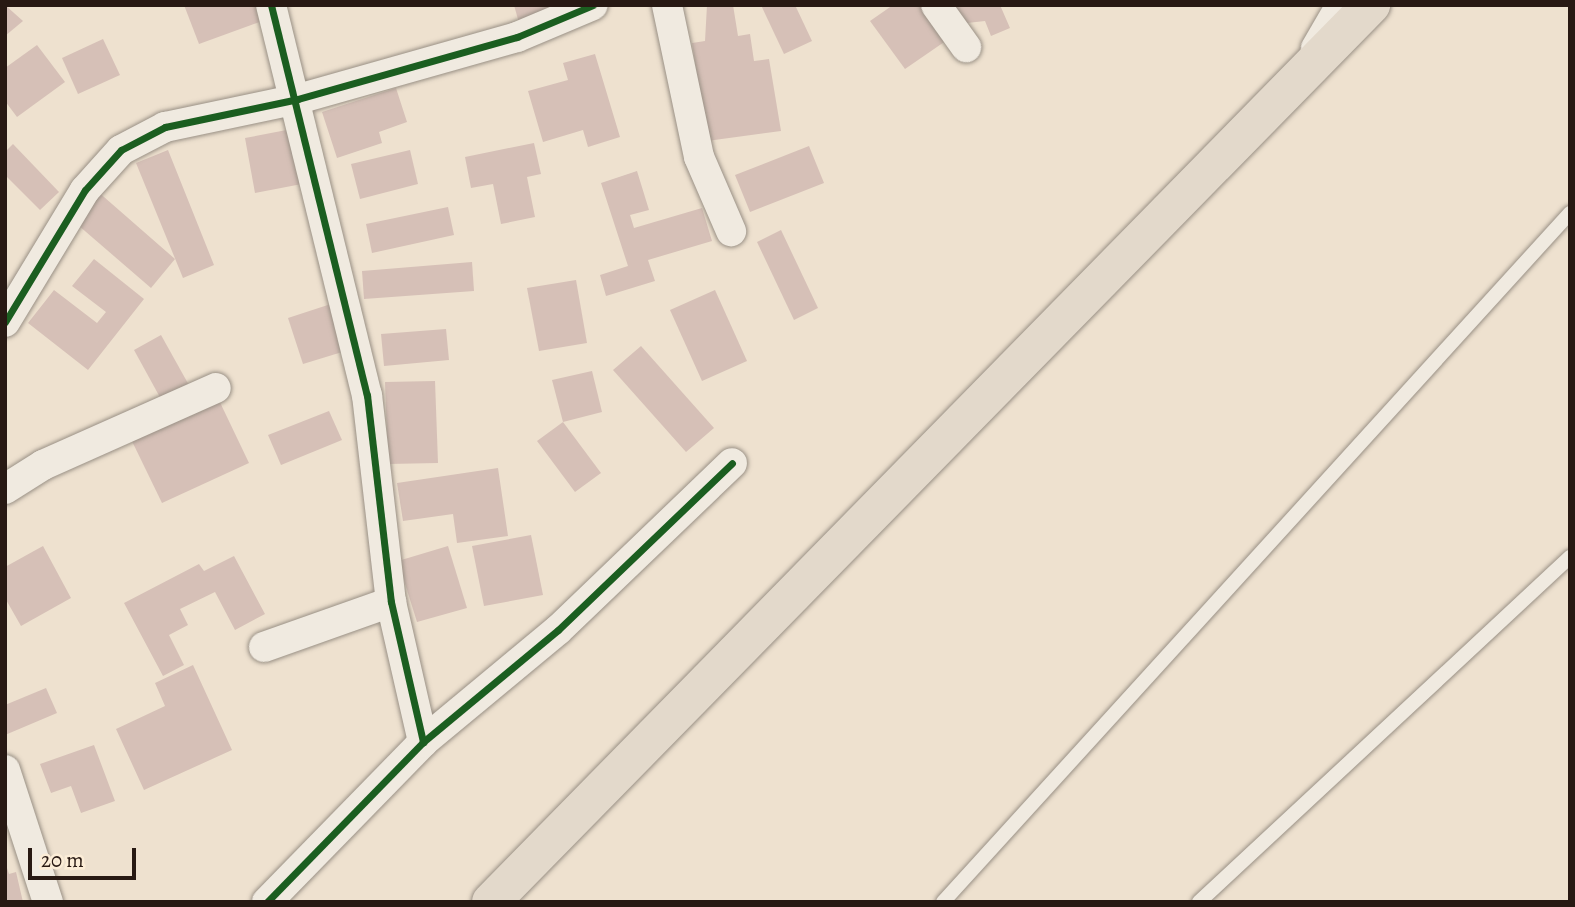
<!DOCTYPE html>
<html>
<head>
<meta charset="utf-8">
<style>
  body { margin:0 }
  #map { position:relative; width:1575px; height:907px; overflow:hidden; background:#eee1cf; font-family:Alegreya,serif }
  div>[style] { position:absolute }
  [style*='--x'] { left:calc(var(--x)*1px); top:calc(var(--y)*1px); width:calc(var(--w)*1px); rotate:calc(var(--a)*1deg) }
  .building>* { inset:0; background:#d6c0b7 }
  .roads { filter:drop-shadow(0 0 2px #999085) drop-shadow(0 0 2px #999085) }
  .lane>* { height:14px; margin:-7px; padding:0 7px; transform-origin:7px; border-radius:7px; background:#f0eae0 }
  .street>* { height:30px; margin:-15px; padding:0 15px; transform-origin:15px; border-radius:15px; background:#f0eae0 }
  .primary>* { height:38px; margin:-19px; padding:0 19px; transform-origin:19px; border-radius:19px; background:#e3d9cb }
  .cycleway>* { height:7px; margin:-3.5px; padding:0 3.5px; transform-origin:3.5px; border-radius:3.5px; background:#1b5e20 }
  span { translate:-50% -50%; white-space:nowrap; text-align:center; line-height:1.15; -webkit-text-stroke:7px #fcedd7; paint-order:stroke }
  .frame { position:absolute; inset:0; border:7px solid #281913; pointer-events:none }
  .scale { position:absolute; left:28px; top:848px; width:108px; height:32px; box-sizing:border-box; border:4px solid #281913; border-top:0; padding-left:9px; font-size:21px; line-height:24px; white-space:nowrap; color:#281913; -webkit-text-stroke:5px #fcedd7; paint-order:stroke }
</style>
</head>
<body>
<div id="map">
  <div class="building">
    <i style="clip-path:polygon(5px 5px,23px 21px,5px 36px)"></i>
    <i style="clip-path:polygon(184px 5px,259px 5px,265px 20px,199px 44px)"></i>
    <i style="clip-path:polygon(514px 5px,580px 5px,519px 23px)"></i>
    <i style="clip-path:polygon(707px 5px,733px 5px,738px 36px,750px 34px,754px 61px,769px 59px,781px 131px,707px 141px,692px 43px,705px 41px)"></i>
    <i style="clip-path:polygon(761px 5px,795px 5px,812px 41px,784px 54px)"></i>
    <i style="clip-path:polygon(893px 5px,927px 5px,950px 38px,905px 69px,870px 21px)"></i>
    <i style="clip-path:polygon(949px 5px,1000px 5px,1010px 28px,991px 36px,985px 21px,958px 24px)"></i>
    <i style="clip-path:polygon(103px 39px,120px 75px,78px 94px,62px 58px)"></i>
    <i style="clip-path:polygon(37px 45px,65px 82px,17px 117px,5px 101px,5px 68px)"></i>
    <i style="clip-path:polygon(595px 54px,620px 137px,588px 147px,583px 130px,543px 142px,528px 91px,568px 80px,563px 63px)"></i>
    <i style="clip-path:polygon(396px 88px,407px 122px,379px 132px,382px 143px,337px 158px,322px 112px)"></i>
    <i style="clip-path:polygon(297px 128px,307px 183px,255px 193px,245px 138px)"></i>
    <i style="clip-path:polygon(534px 143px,541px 174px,527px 177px,535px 217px,501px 224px,493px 184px,471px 188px,465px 157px)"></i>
    <i style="clip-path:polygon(13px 144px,59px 192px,40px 210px,5px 175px,5px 152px)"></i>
    <i style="clip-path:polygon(809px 146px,824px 183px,750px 212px,735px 175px)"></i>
    <i style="clip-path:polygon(168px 150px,214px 265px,183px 278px,136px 163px)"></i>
    <i style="clip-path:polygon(410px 150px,418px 184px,360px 199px,351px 164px)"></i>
    <i style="clip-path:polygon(637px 171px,649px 210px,630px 215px,634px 228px,702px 208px,712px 241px,648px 260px,655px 281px,606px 296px,600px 275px,628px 266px,601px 183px)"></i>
    <i style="clip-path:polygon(96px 190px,175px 259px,151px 288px,71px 219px)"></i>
    <i style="clip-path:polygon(448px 207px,454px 235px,372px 253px,366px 224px)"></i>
    <i style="clip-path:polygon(781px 230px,818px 308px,794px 320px,757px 242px)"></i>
    <i style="clip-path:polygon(94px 259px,144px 299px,88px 370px,28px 323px,54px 290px,97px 323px,106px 312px,72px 286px)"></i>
    <i style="clip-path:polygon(472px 262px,474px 291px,364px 299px,362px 271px)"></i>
    <i style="clip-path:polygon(576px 280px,587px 343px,539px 351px,527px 288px)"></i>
    <i style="clip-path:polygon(715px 290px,747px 361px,702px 381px,670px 310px)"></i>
    <i style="clip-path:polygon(337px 302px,352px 349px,303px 364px,288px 318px)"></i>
    <i style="clip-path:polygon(446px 329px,449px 360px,384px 366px,381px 334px)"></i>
    <i style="clip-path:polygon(161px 335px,190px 387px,162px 401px,134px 350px)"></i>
    <i style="clip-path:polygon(641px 346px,714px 428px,686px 452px,613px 370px)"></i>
    <i style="clip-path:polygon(592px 371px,602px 412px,563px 422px,552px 380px)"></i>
    <i style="clip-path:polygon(435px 381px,438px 463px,388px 464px,385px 382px)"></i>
    <i style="clip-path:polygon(216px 394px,249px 463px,162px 503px,129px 435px)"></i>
    <i style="clip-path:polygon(329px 411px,342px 440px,281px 465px,268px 435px)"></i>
    <i style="clip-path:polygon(563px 422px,601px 473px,575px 492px,537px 441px)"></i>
    <i style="clip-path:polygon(498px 468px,508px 536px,457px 543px,453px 514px,403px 521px,397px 483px)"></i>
    <i style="clip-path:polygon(531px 535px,543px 595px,484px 606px,472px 546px)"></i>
    <i style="clip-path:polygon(43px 546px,71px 598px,21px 626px,5px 598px,5px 567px)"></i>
    <i style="clip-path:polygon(448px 546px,467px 608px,417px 622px,398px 561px)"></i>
    <i style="clip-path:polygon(234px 556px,265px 614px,235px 630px,215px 592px,180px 609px,188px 625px,169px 635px,184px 665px,163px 676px,124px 603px,199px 564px,204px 571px)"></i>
    <i style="clip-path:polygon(193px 665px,232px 750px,144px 790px,116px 729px,165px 706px,155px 683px)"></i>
    <i style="clip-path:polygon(46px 688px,57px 713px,5px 735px,5px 705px)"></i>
    <i style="clip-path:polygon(94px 745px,115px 801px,81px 813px,71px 786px,51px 793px,40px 764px)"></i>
    <i style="clip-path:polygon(5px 862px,9px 874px,16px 872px,23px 902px,5px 902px)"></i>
  </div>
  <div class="roads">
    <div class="lane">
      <i style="--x:943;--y:902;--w:932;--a:-47.7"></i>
      <i style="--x:1199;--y:902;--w:507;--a:-42.92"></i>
    </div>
    <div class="street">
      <i style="--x:271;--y:5;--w:402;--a:76.2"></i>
      <i style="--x:367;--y:395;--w:208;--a:83.4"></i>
      <i style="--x:391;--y:602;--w:144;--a:77.1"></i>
      <i style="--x:667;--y:5;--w:155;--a:78.1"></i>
      <i style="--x:699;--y:157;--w:81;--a:66.6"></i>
      <i style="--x:936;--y:5;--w:52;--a:54.5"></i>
      <i style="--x:1316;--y:48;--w:50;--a:-59.8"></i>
      <i style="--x:5;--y:322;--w:154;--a:-58.8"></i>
      <i style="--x:85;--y:190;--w:54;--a:-48"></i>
      <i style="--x:121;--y:150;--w:50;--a:-27.6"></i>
      <i style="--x:165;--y:127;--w:136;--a:-11.9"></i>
      <i style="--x:298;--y:99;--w:228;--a:-15.8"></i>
      <i style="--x:517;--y:37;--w:82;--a:-22.8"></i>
      <i style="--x:5;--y:489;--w:45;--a:-32.3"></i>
      <i style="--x:43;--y:465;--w:189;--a:-24"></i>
      <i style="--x:264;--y:647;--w:135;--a:-19.5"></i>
      <i style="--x:5;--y:770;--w:139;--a:72"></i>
      <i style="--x:267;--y:902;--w:223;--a:-45.7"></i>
      <i style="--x:423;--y:742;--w:175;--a:-39.7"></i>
      <i style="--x:558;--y:630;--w:241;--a:-43.8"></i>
    </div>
    <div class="primary">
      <i style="--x:491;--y:902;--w:1257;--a:-45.55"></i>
    </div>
  </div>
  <div class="cycleway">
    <i style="--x:271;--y:5;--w:402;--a:76.2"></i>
    <i style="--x:367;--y:395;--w:208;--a:83.4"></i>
    <i style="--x:391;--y:602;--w:144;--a:77.1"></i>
    <i style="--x:5;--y:322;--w:154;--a:-58.8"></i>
    <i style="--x:85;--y:190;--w:54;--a:-48"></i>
    <i style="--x:121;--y:150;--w:50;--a:-27.6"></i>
    <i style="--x:165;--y:127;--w:136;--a:-11.9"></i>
    <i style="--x:298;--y:99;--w:228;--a:-15.8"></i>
    <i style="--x:517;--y:37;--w:82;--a:-22.8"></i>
    <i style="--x:267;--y:902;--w:223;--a:-45.7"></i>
    <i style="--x:423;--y:742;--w:175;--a:-39.7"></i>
    <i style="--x:558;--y:630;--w:241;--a:-43.8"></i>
  </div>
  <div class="frame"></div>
  <div class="scale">20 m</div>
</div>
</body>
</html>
